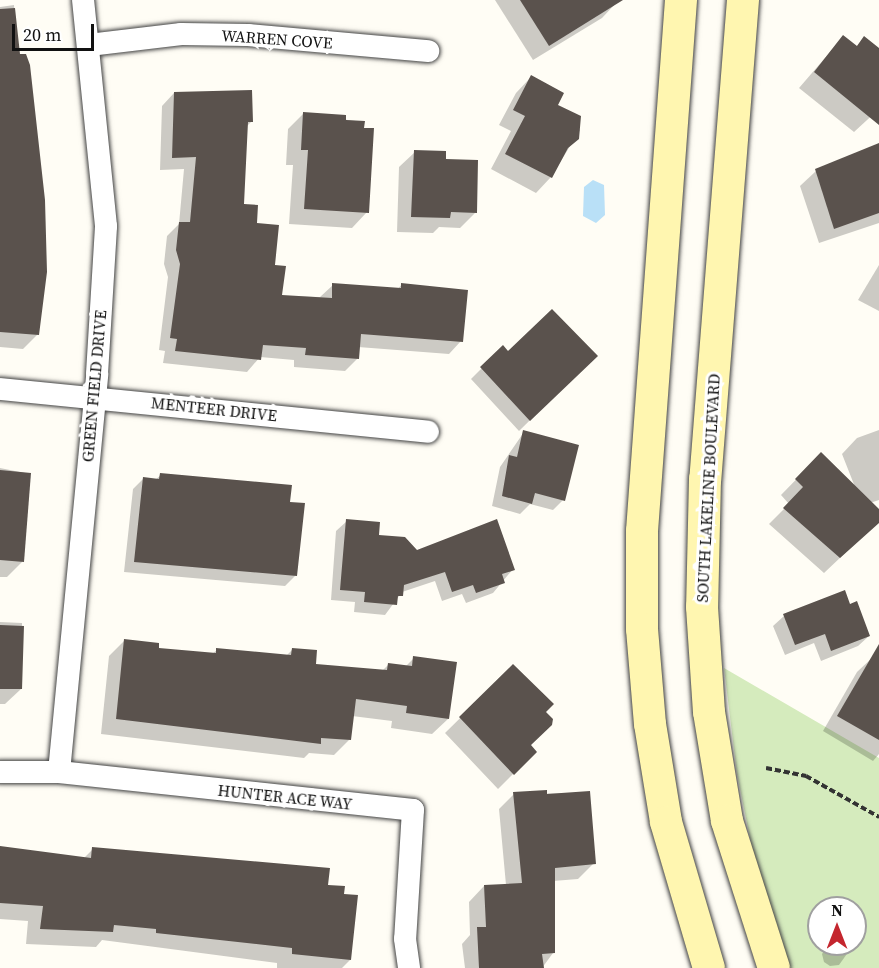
<!DOCTYPE html>
<html>
<head>
<meta charset="utf-8">
<style>
  body { margin:0 }
  #map { position:relative; width:879px; height:968px; overflow:hidden; background:#fffdf5; font-family:"Source Serif 4",serif }
  div>[style] { position:absolute }
  [style*='--x'] { left:calc(var(--x)*1px); top:calc(var(--y)*1px); width:calc(var(--w)*1px); rotate:calc(var(--a)*1deg) }
  .green>* { inset:0; background:#d5ebbd }
  .water>* { inset:0; background:#b9e0f7 }
  .shadow>* { inset:0; background:#0003 }
  .building>* { inset:0; background:#5a524d }
  .path>* { height:4px; margin-top:-2px; transform-origin:0; background:repeating-linear-gradient(90deg,#333 0 6px,transparent 0 9px) }
  .roads { filter:drop-shadow(0 0 2px #444) drop-shadow(0 0 2px #444) }
  .minor>* { height:22px; margin:-11px; padding:0 11px; transform-origin:11px; border-radius:11px; background:#fff }
  .secondary>* { height:32px; margin:-16px; padding:0 16px; transform-origin:16px; border-radius:16px; background:#fff6b0 }
  span { translate:-50% -50%; white-space:nowrap; text-align:center; line-height:1.15; -webkit-text-stroke:6px #fff; paint-order:stroke }
  .street-label { font-size:16px; color:#111 }
  .north { position:absolute; left:807px; top:896px; width:60px; height:60px; box-sizing:border-box; background:#fff; border:2px solid #a0a0a0; border-radius:50%; rotate:0deg; font-size:16px; font-weight:700; line-height:24px; text-align:center; color:#111 }
  .north::after { content:''; display:block; margin:auto; width:21px; height:27px; background:#c4262e; clip-path:polygon(50% 0,100% 100%,50% 72%,0 100%) }
  .scale { position:absolute; left:12px; top:24px; width:82px; height:27px; box-sizing:border-box; border:3px solid #111; border-top:0; padding-left:8px; font-size:18px; line-height:21px; white-space:nowrap; color:#111; -webkit-text-stroke:4px #fff; paint-order:stroke }
</style>
</head>
<body>
<div id="map">
  <div class="green">
    <i style="clip-path:polygon(evenodd,724px 668px,879px 758px,879px 968px,790px 968px,754px 858px,737px 774px,724px 668px,819px 908px,855px 908px,855px 944px,819px 944px,819px 908px)"></i>
  </div>
  <div class="water">
    <i style="clip-path:polygon(593px 180px,604px 185px,605px 215px,596px 223px,583px 216px,584px 187px)"></i>
  </div>
  <div class="shadow">
    <i style="clip-path:polygon(495px 0,616px 0,617px 2px,602px 18px,533px 60px)"></i>
    <i style="clip-path:polygon(14px 5px,38px 334px,23px 349px,0 347px,0 7px)"></i>
    <i style="clip-path:polygon(843px 37px,856px 47px,864px 38px,879px 52px,879px 109px,854px 132px,799px 88px)"></i>
    <i style="clip-path:polygon(531px 77px,580px 130px,551px 177px,536px 193px,491px 169px,511px 131px,499px 125px,516px 93px)"></i>
    <i style="clip-path:polygon(174px 93px,252px 121px,247px 126px,242px 205px,273px 266px,281px 296px,320px 297px,333px 285px,397px 290px,402px 284px,461px 341px,449px 354px,358px 347px,358px 358px,345px 371px,294px 367px,294px 360px,260px 357px,247px 372px,163px 363px,165px 351px,159px 350px,168px 277px,164px 264px,167px 236px,179px 224px,184px 169px,160px 170px,162px 106px)"></i>
    <i style="clip-path:polygon(303px 114px,363px 122px,367px 212px,352px 228px,289px 224px,293px 165px,286px 165px,288px 129px)"></i>
    <i style="clip-path:polygon(879px 147px,879px 223px,819px 243px,800px 186px,816px 171px)"></i>
    <i style="clip-path:polygon(415px 152px,444px 161px,475px 213px,460px 228px,439px 227px,433px 233px,397px 232px,399px 167px)"></i>
    <i style="clip-path:polygon(879px 265px,879px 311px,858px 300px)"></i>
    <i style="clip-path:polygon(503px 347px,508px 353px,595px 356px,519px 431px,471px 379px)"></i>
    <i style="clip-path:polygon(879px 430px,879px 500px,870px 503px,879px 511px,879px 521px,824px 573px,769px 524px,789px 504px,781px 495px,821px 454px,855px 487px,842px 454px,857px 438px)"></i>
    <i style="clip-path:polygon(524px 432px,563px 500px,553px 510px,530px 504px,520px 514px,492px 506px,500px 467px)"></i>
    <i style="clip-path:polygon(0 468px,30px 474px,22px 562px,7px 577px,0 577px)"></i>
    <i style="clip-path:polygon(161px 475px,288px 503px,295px 576px,285px 586px,124px 572px,133px 489px,143px 479px,155px 480px)"></i>
    <i style="clip-path:polygon(347px 521px,417px 552px,513px 569px,493px 593px,466px 603px,462px 594px,442px 601px,435px 581px,402px 592px,385px 615px,354px 612px,355px 602px,331px 600px,336px 531px)"></i>
    <i style="clip-path:polygon(849px 606px,869px 636px,858px 646px,821px 661px,814px 643px,785px 655px,773px 626px,784px 616px)"></i>
    <i style="clip-path:polygon(0 622px,22px 623px,21px 689px,5px 704px,0 704px)"></i>
    <i style="clip-path:polygon(124px 641px,157px 649px,212px 654px,217px 650px,286px 656px,292px 650px,315px 666px,382px 671px,389px 664px,405px 667px,414px 658px,448px 719px,432px 734px,391px 728px,392px 721px,352px 716px,350px 739px,334px 755px,309px 753px,304px 758px,101px 734px,109px 656px)"></i>
    <i style="clip-path:polygon(873px 657px,879px 661px,879px 754px,873px 761px,823px 731px,857px 672px)"></i>
    <i style="clip-path:polygon(513px 666px,543px 712px,529px 745px,535px 752px,498px 789px,445px 733px)"></i>
    <i style="clip-path:polygon(589px 793px,594px 863px,578px 879px,553px 881px,553px 953px,542px 968px,465px 968px,462px 944px,470px 935px,469px 902px,484px 886px,506px 885px,499px 809px,514px 794px)"></i>
    <i style="clip-path:polygon(93px 849px,327px 886px,343px 895px,350px 960px,342px 968px,277px 968px,277px 963px,102px 940px,96px 947px,26px 944px,28px 921px,0 919px,0 850px,31px 850px,31px 854px,83px 859px)"></i>
    <i style="clip-path:polygon(829px 944px,847px 944px,849px 951px,839px 965px,830px 966px,824px 962px,822px 954px)"></i>
  </div>
  <div class="building">
    <i style="clip-path:polygon(520px 0,623px 0,549px 46px)"></i>
    <i style="clip-path:polygon(15px 8px,20px 54px,26px 54px,30px 65px,45px 200px,47px 272px,39px 335px,0 332px,0 9px)"></i>
    <i style="clip-path:polygon(843px 35px,857px 46px,864px 36px,879px 48px,879px 125px,814px 72px)"></i>
    <i style="clip-path:polygon(531px 75px,564px 93px,558px 105px,581px 116px,579px 139px,568px 148px,552px 178px,505px 154px,525px 116px,513px 110px)"></i>
    <i style="clip-path:polygon(252px 90px,253px 122px,248px 122px,244px 204px,258px 205px,257px 223px,279px 225px,275px 265px,286px 266px,282px 295px,332px 298px,332px 283px,401px 288px,401px 283px,468px 290px,463px 342px,361px 334px,359px 359px,305px 355px,306px 348px,263px 345px,261px 360px,175px 351px,177px 339px,170px 338px,180px 264px,176px 250px,179px 222px,190px 222px,196px 157px,172px 158px,174px 92px)"></i>
    <i style="clip-path:polygon(303px 112px,346px 115px,346px 120px,365px 121px,364px 128px,374px 128px,369px 213px,304px 209px,308px 150px,301px 150px)"></i>
    <i style="clip-path:polygon(879px 143px,879px 213px,834px 229px,815px 169px)"></i>
    <i style="clip-path:polygon(414px 150px,446px 151px,446px 159px,478px 160px,477px 213px,451px 212px,450px 218px,411px 217px)"></i>
    <i style="clip-path:polygon(552px 309px,598px 356px,530px 421px,480px 367px,503px 345px,508px 351px)"></i>
    <i style="clip-path:polygon(523px 430px,579px 445px,565px 501px,535px 493px,532px 504px,502px 496px,509px 455px,517px 457px)"></i>
    <i style="clip-path:polygon(821px 452px,879px 509px,879px 523px,840px 558px,783px 508px,803px 487px,795px 479px)"></i>
    <i style="clip-path:polygon(0 470px,31px 473px,24px 562px,0 560px)"></i>
    <i style="clip-path:polygon(160px 473px,292px 485px,290px 502px,305px 503px,297px 576px,134px 562px,143px 477px,159px 479px)"></i>
    <i style="clip-path:polygon(346px 519px,380px 522px,379px 535px,405px 537px,417px 550px,497px 519px,515px 570px,502px 574px,505px 583px,476px 593px,473px 585px,452px 592px,445px 572px,404px 585px,403px 596px,398px 596px,397px 605px,364px 602px,365px 592px,340px 590px)"></i>
    <i style="clip-path:polygon(845px 590px,850px 604px,857px 601px,870px 636px,831px 651px,825px 634px,795px 645px,783px 614px)"></i>
    <i style="clip-path:polygon(0 625px,24px 626px,22px 689px,0 689px)"></i>
    <i style="clip-path:polygon(124px 639px,159px 643px,159px 648px,216px 653px,216px 648px,291px 655px,292px 648px,317px 650px,316px 664px,387px 670px,388px 663px,412px 666px,413px 656px,457px 662px,449px 719px,406px 713px,407px 706px,356px 699px,351px 740px,321px 738px,321px 744px,116px 719px)"></i>
    <i style="clip-path:polygon(879px 644px,879px 740px,837px 716px)"></i>
    <i style="clip-path:polygon(513px 664px,554px 704px,546px 712px,553px 719px,552px 725px,531px 745px,537px 752px,514px 775px,459px 717px)"></i>
    <i style="clip-path:polygon(547px 790px,547px 794px,590px 791px,596px 864px,555px 868px,555px 953px,542px 954px,544px 968px,479px 968px,477px 927px,486px 927px,484px 885px,522px 883px,513px 792px)"></i>
    <i style="clip-path:polygon(0 846px,91px 858px,92px 847px,330px 868px,328px 885px,345px 886px,344px 894px,358px 895px,351px 960px,292px 954px,292px 948px,156px 933px,156px 929px,114px 925px,113px 932px,40px 929px,43px 906px,0 903px)"></i>
  </div>
  <div class="path">
    <i style="--x:766;--y:768;--w:41;--a:11.3"></i>
    <i style="--x:806;--y:776;--w:84;--a:29.3"></i>
  </div>
  <div class="roads">
    <div class="minor">
      <i style="--x:89;--y:45;--w:93;--a:-6.8"></i>
      <i style="--x:181;--y:34;--w:67;--a:0.9"></i>
      <i style="--x:248;--y:35;--w:181;--a:5.1"></i>
      <i style="--x:0;--y:389;--w:430;--a:5.7"></i>
      <i style="--x:0;--y:772;--w:59;--a:0"></i>
      <i style="--x:59;--y:772;--w:356;--a:6.1"></i>
      <i style="--x:413;--y:810;--w:129;--a:93.5"></i>
      <i style="--x:405;--y:939;--w:29;--a:82"></i>
      <i style="--x:59;--y:772;--w:400;--a:-84.5"></i>
      <i style="--x:97;--y:374;--w:148;--a:-86.5"></i>
      <i style="--x:106;--y:226;--w:227;--a:-95.8"></i>
    </div>
    <div class="secondary">
      <i style="--x:681;--y:0;--w:532;--a:94.2"></i>
      <i style="--x:642;--y:531;--w:98;--a:90"></i>
      <i style="--x:642;--y:629;--w:95;--a:85.2"></i>
      <i style="--x:650;--y:724;--w:99;--a:80.7"></i>
      <i style="--x:666;--y:822;--w:152;--a:73.6"></i>
      <i style="--x:743;--y:0;--w:481;--a:94.5"></i>
      <i style="--x:705;--y:479;--w:128;--a:91.3"></i>
      <i style="--x:702;--y:607;--w:105;--a:86.2"></i>
      <i style="--x:709;--y:712;--w:110;--a:80.6"></i>
      <i style="--x:727;--y:821;--w:154;--a:72.3"></i>
    </div>
  </div>
  <div class="street-label">
    <span style="left:277px;top:39px;rotate:4deg">WARREN COVE</span>
    <span style="left:94px;top:386px;rotate:-85deg">GREEN FIELD DRIVE</span>
    <span style="left:214px;top:409px;rotate:6deg">MENTEER DRIVE</span>
    <span style="left:708px;top:488px;rotate:-87deg">SOUTH LAKELINE BOULEVARD</span>
    <span style="left:285px;top:797px;rotate:6deg">HUNTER ACE WAY</span>
  </div>
  <div class="north">N</div>
  <div class="scale">20 m</div>
</div>
</body>
</html>
